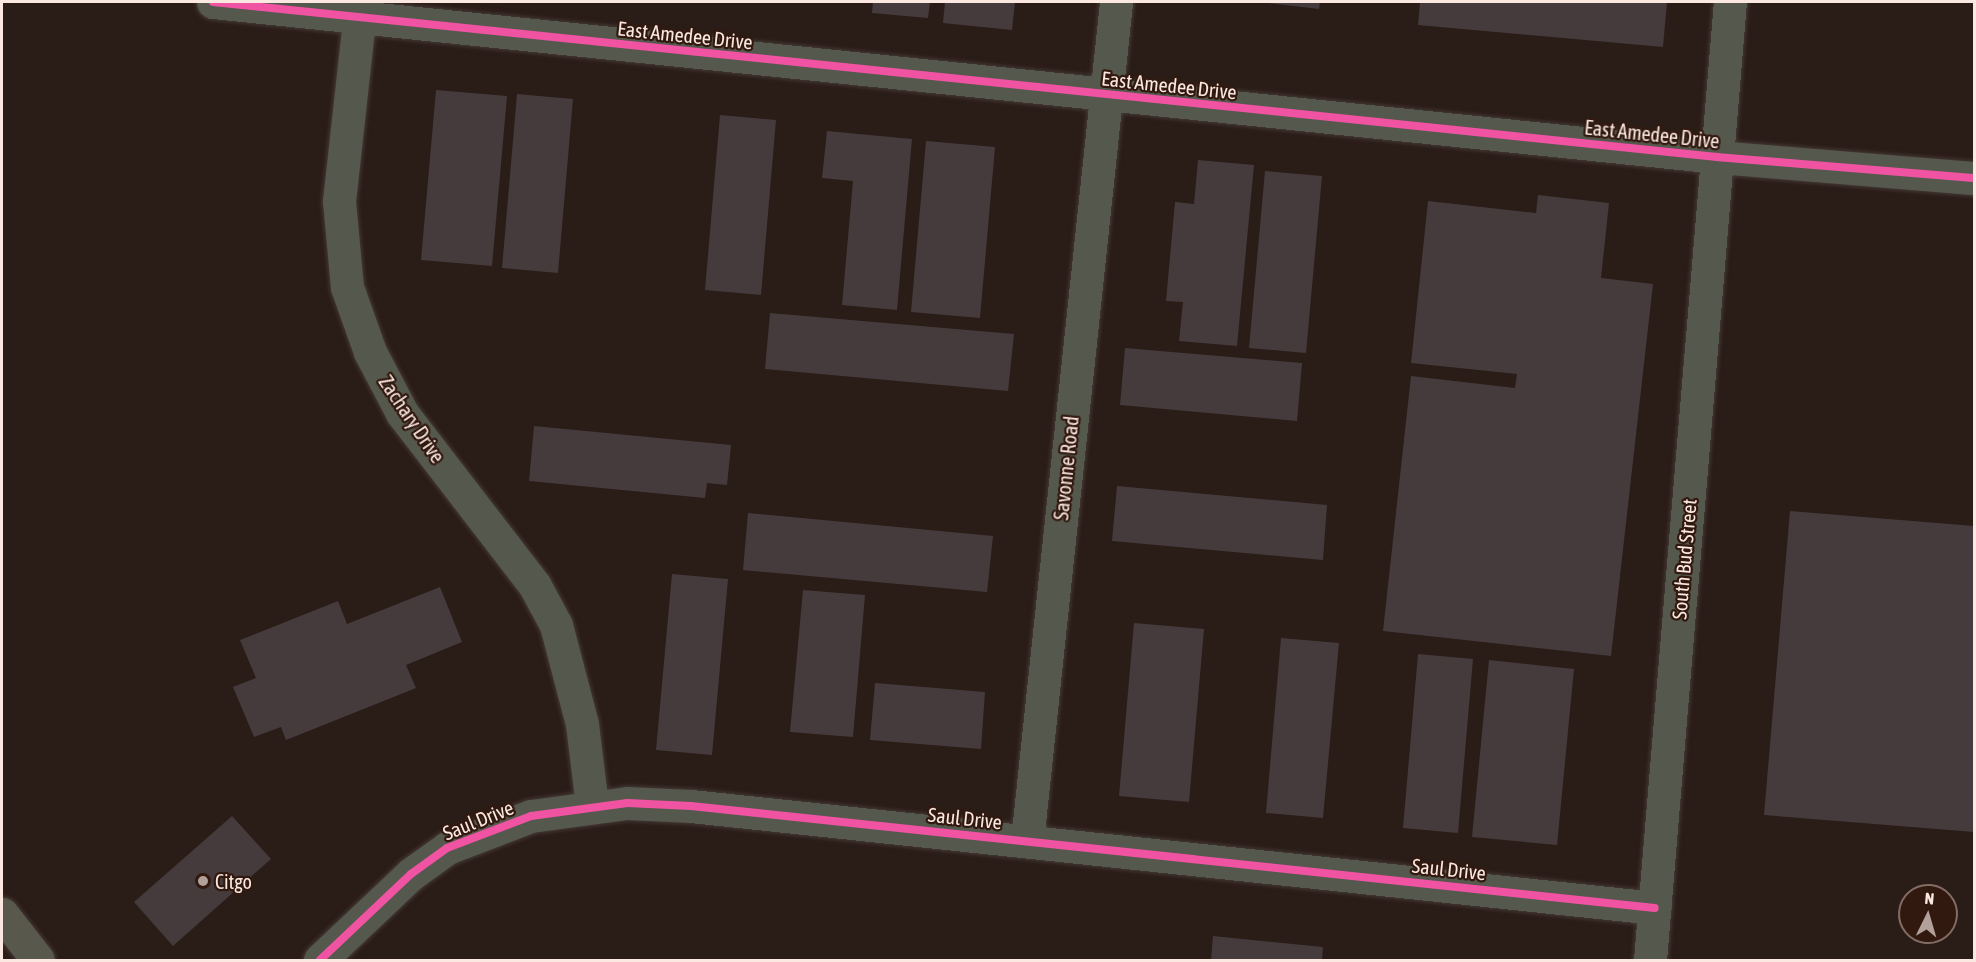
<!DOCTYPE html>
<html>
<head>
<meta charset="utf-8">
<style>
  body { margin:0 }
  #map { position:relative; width:1976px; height:962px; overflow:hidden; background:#2a1c17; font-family:"Asap Condensed",sans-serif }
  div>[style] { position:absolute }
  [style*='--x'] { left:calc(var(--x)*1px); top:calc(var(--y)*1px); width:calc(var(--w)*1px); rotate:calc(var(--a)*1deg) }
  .building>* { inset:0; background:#463b3c }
  .roads { filter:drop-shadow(0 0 2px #453935) drop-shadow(0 0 2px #453935) }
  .minor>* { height:33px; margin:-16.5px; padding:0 16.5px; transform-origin:16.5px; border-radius:16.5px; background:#55584d }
  .major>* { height:33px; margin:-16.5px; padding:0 16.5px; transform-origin:16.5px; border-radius:16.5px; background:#58584c }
  .cycleway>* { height:8px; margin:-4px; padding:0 4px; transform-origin:4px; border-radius:4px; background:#f153a3 }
  .dots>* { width:16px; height:16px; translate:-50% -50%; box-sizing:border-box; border:3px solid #32190f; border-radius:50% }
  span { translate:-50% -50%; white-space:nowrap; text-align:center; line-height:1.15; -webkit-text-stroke:4.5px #32190f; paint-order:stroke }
  .street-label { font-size:20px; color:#fae8e1 }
  .poi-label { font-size:20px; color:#fae8e1 }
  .left { translate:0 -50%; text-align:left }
  .frame { position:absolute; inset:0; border:3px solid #fae8e1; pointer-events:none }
  .north { position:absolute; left:1898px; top:884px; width:60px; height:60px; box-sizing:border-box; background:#32190f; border:2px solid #826c63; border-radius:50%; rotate:5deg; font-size:16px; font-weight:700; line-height:24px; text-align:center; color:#fae8e1 }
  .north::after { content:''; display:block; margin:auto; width:21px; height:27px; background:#b1a19a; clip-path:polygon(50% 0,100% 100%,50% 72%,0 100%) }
</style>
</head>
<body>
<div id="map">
  <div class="building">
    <i style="clip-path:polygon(873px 2px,930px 2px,928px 18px,872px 13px)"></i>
    <i style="clip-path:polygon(945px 2px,1015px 2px,1012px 30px,943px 23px)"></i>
    <i style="clip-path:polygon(1260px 2px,1320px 2px,1319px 9px)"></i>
    <i style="clip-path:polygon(1420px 2px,1667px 2px,1663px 47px,1418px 25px)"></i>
    <i style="clip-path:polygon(436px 90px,507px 96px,492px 266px,421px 260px)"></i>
    <i style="clip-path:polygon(517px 94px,573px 99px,558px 273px,502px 268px)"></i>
    <i style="clip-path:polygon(720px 115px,776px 120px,761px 295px,705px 290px)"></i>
    <i style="clip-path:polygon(827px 131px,912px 139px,897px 310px,842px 305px,853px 181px,822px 178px)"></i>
    <i style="clip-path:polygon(926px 141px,995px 147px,980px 318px,911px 312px)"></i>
    <i style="clip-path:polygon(1198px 160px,1254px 165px,1237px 346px,1179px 341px,1183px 302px,1166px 301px,1175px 202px,1194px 204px)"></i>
    <i style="clip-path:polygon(1265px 171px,1322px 176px,1306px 353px,1249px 348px)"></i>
    <i style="clip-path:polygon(1538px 195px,1609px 203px,1601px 278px,1653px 284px,1611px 656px,1383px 631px,1411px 376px,1515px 388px,1517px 374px,1411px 363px,1428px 201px,1536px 213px)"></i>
    <i style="clip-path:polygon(770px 313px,1014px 334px,1008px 391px,765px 369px)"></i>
    <i style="clip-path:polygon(1125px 348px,1302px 363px,1297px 421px,1120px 405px)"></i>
    <i style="clip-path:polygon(534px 426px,731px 445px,727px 485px,707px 483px,705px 498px,529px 481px)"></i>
    <i style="clip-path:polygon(1117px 486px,1327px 505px,1323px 560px,1112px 541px)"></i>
    <i style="clip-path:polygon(1790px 511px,1974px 526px,1974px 832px,1764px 815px)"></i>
    <i style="clip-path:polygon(748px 513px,993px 536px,987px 592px,743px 570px)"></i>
    <i style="clip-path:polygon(672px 574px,728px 579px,712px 755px,656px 750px)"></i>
    <i style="clip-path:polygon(440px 587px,462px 642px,406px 665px,416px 688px,286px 740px,281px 727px,254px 737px,233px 687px,256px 678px,240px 640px,338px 601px,347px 624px)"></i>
    <i style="clip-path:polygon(803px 590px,865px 595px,853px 737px,790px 732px)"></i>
    <i style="clip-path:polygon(1134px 623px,1204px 629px,1189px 802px,1119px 796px)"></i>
    <i style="clip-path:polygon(1281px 638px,1339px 643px,1323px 818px,1266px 813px)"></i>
    <i style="clip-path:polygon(1418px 654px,1473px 659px,1458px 833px,1403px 828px)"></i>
    <i style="clip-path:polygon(1489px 660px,1574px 669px,1557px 845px,1472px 837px)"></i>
    <i style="clip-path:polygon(875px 683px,985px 692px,981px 749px,870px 740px)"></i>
    <i style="clip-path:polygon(232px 816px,271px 859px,173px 946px,134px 902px)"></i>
    <i style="clip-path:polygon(1213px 936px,1323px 947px,1322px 960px,1211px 960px)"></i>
  </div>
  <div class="roads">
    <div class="minor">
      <i style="--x:213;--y:2;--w:1512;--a:5.88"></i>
      <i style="--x:1717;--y:157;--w:258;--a:4.7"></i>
      <i style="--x:361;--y:2;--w:200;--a:96.3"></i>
      <i style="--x:339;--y:201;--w:86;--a:84.7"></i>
      <i style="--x:347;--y:287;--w:69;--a:70.5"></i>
      <i style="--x:370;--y:352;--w:69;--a:62.3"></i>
      <i style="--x:402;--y:413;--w:218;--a:52.4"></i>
      <i style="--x:535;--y:586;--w:44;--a:61.7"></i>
      <i style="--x:556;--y:625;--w:102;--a:75.3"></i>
      <i style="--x:582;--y:724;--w:82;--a:83"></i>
      <i style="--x:1027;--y:841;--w:844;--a:-83.94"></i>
      <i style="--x:320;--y:960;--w:125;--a:-43.4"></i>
      <i style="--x:411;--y:874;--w:44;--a:-35.8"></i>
      <i style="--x:447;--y:848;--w:90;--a:-20.9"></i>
      <i style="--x:531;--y:816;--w:97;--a:-7.7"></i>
      <i style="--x:627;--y:803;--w:64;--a:2.7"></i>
      <i style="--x:691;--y:806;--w:969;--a:6.04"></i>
      <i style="--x:1650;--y:960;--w:961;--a:-85.23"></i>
    </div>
    <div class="major">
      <i style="--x:2;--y:914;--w:58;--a:52"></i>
    </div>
  </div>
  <div class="cycleway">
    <i style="--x:213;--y:2;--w:1512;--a:5.88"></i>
    <i style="--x:1717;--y:157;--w:258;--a:4.7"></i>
    <i style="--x:320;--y:960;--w:125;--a:-43.4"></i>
    <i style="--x:411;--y:874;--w:44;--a:-35.8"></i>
    <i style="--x:447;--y:848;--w:90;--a:-20.9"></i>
    <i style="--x:531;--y:816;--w:97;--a:-7.7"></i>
    <i style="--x:627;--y:803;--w:64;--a:2.7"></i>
    <i style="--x:691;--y:806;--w:969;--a:6.04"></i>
  </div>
  <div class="dots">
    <i style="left:203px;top:881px;background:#b1a19a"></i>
  </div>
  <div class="street-label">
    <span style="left:685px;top:35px;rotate:6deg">East Amedee Drive</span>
    <span style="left:1169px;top:85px;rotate:6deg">East Amedee Drive</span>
    <span style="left:1652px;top:134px;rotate:6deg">East Amedee Drive</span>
    <span style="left:412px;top:419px;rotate:56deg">Zachary Drive</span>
    <span style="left:1066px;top:468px;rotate:-84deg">Savonne Road</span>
    <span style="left:1684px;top:559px;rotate:-85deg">South Bud Street</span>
    <span style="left:965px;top:818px;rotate:6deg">Saul Drive</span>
    <span style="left:478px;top:820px;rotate:-22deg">Saul Drive</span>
    <span style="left:1449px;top:869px;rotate:6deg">Saul Drive</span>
  </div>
  <div class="poi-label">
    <span class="left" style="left:215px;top:881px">Citgo</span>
  </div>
  <div class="frame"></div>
  <div class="north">N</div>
</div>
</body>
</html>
